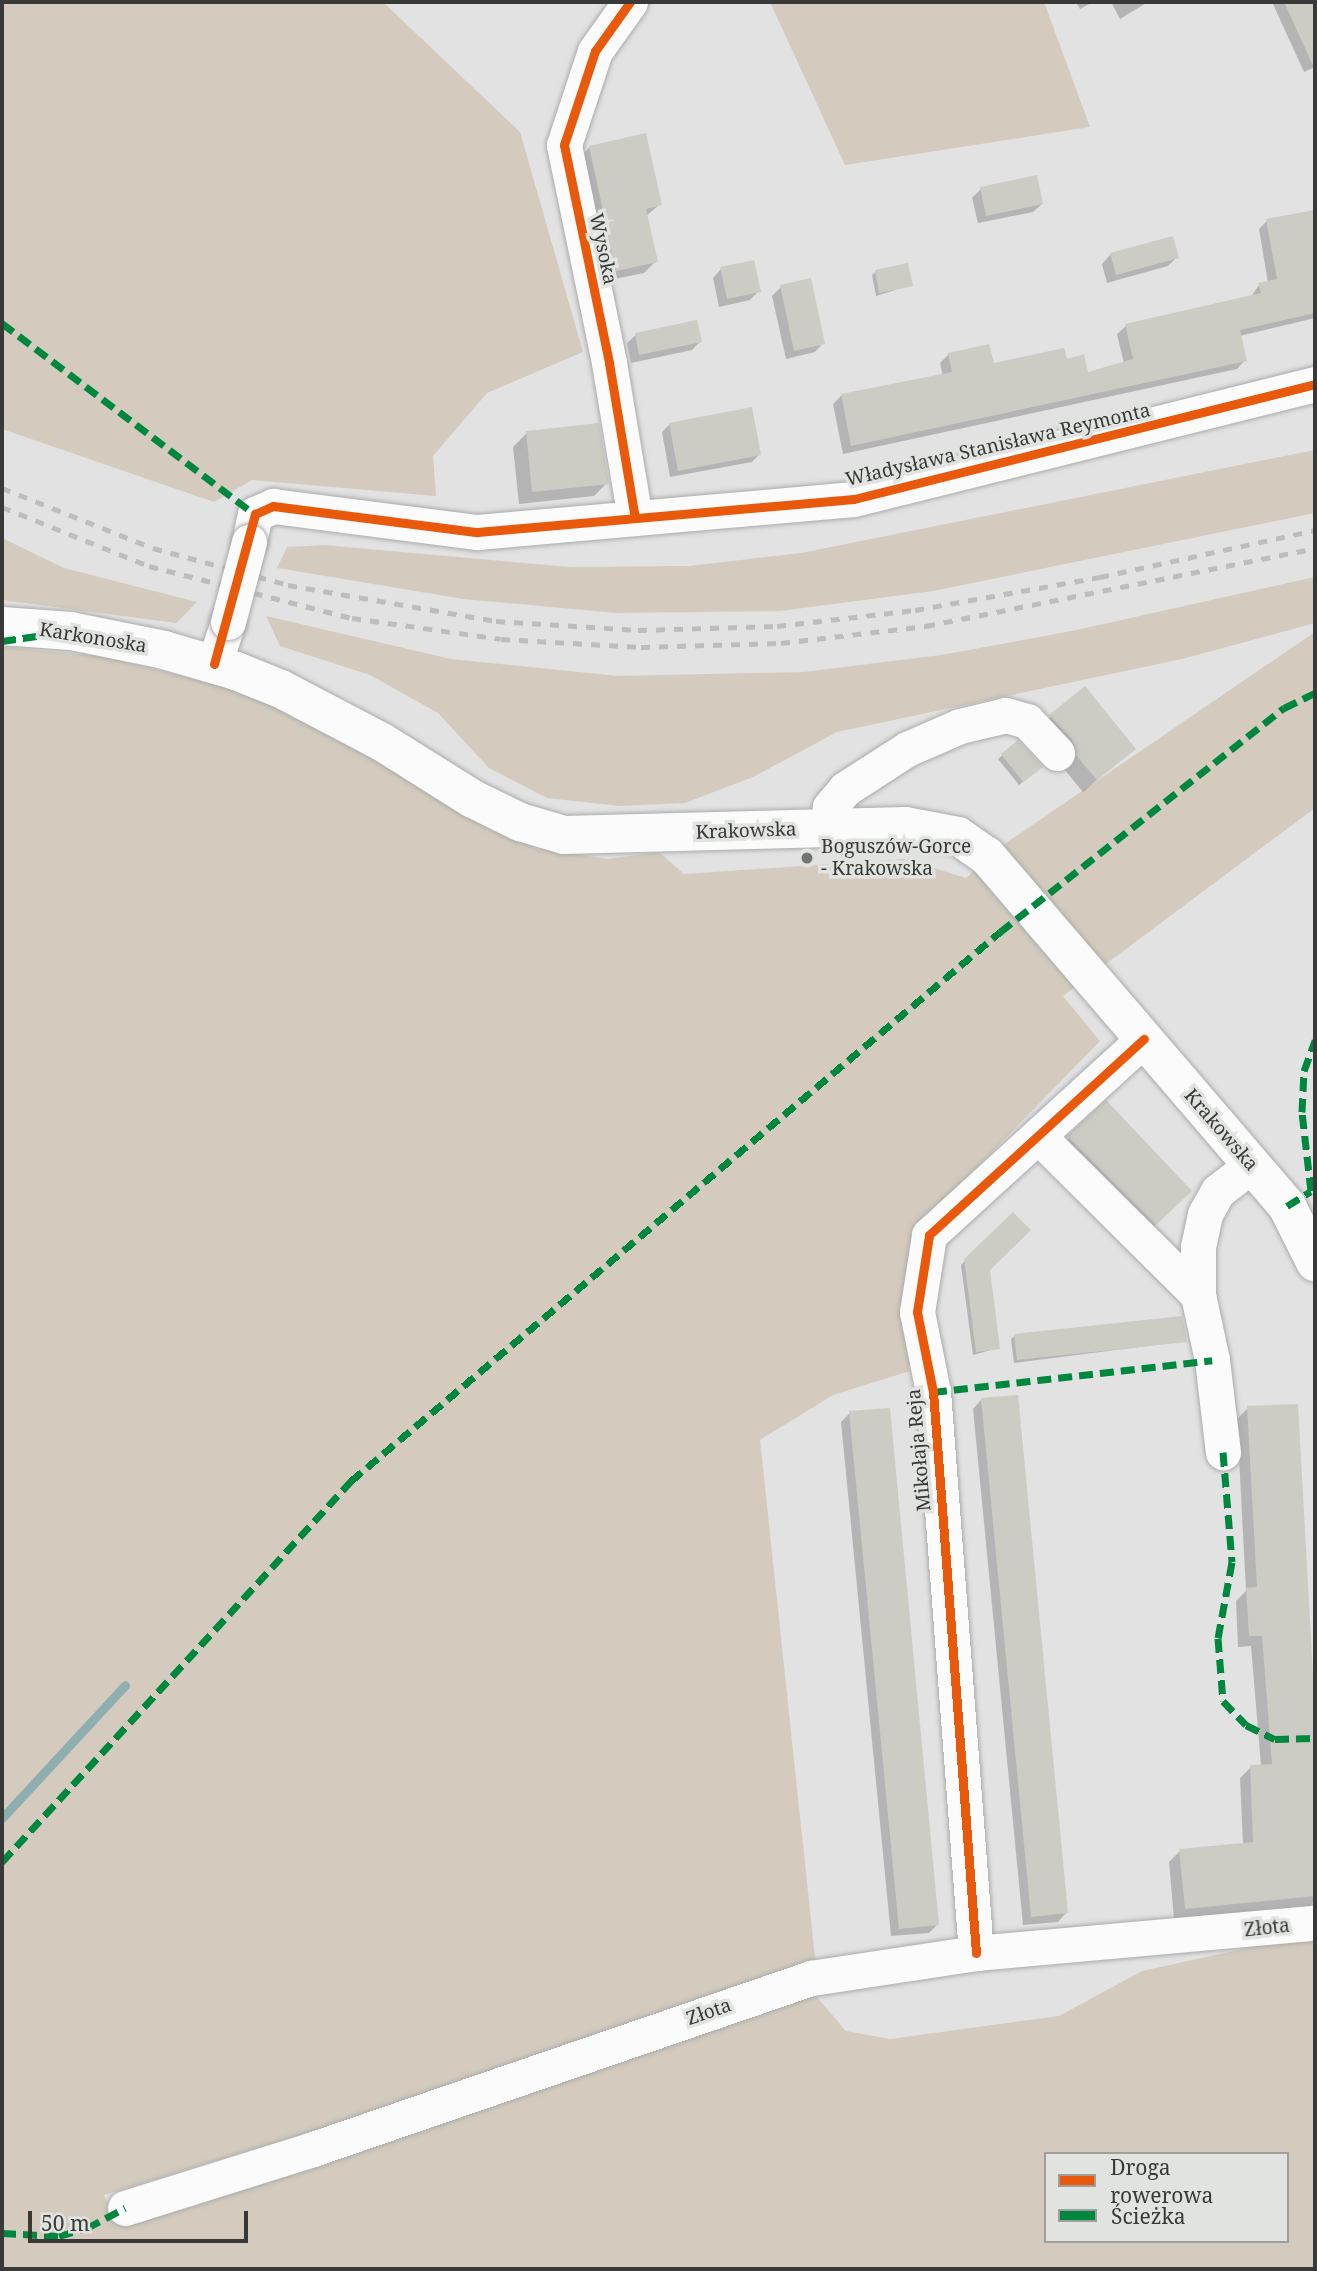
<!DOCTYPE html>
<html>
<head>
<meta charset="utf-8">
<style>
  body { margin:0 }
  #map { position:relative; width:1317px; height:2271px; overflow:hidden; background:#e1e2e1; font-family:"Noto Serif",serif }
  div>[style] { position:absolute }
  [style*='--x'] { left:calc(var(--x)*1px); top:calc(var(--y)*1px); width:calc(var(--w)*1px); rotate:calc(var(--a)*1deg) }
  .green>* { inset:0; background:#d4cbbe }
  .shadow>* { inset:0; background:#0003 }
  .stream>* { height:9px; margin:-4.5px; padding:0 4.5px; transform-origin:4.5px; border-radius:4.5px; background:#8eaeaf }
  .building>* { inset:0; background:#ccccc4 }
  .roads { filter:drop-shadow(0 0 2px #aaabaa) drop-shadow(0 0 2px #aaabaa) }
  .minor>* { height:35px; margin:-17.5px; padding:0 17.5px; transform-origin:17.5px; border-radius:17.5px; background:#fafbfa }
  .major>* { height:38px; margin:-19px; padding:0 19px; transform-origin:19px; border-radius:19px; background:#fafbfa }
  .rail>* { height:5px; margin-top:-2.5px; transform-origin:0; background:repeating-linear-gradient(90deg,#bdbdbd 0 9px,transparent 0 18px) }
  .bridges { filter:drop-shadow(0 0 2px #aaabaa) drop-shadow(0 0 2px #aaabaa) }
  .minor-bridge>* { height:35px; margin:-17.5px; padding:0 17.5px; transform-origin:17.5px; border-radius:17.5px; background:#fafbfa }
  .quiet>* { height:7px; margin-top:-3.5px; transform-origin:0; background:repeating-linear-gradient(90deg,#00873e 0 14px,transparent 0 21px) }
  .cycleway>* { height:9px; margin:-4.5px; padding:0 4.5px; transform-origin:4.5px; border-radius:4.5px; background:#e8590c }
  .dots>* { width:19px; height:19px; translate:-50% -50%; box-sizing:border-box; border:4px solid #e1e3e0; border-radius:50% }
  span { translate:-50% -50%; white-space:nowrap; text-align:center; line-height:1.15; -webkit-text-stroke:7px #e1e3e0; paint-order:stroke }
  .street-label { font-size:19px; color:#393a38 }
  .poi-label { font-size:19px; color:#393a38 }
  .left { translate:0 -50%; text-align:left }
  .frame { position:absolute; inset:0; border:4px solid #393a38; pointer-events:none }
  .legend { position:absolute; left:1044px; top:2152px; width:245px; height:91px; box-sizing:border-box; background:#e1e3e0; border:2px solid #9e9f9d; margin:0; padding:9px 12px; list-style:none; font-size:21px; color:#393a38 }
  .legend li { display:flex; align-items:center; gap:14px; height:35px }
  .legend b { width:35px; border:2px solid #9e9f9d }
  .scale { position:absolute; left:28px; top:2211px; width:220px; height:32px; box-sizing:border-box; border:4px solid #393a38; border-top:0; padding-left:9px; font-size:21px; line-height:24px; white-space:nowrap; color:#393a38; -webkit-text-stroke:5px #e1e3e0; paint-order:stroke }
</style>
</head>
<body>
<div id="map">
  <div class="green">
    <i style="clip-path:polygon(2px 2px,383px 2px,520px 132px,583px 352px,487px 393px,433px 456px,436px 496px,252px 480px,214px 502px,2px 429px)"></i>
    <i style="clip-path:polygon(770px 2px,1044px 2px,1090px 127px,845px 165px)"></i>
    <i style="clip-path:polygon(1315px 450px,1315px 513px,933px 591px,780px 611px,616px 613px,463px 599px,277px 568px,287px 547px,324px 545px,569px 567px,689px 566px,801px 553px)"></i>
    <i style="clip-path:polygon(2px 538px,64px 568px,197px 602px,176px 623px,2px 600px)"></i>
    <i style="clip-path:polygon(1315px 577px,1315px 623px,1182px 659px,837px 732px,753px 777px,685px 803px,619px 806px,547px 798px,489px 768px,438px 713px,370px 675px,280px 646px,266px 616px,451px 659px,618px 676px,804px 672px,941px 655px,1072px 631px)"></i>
    <i style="clip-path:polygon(evenodd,1315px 632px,1315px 808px,1063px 996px,1100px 1041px,914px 1232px,905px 1315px,910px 1371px,833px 1395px,760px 1440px,816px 1967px,457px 2087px,104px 2195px,115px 2223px,810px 1989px,846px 2031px,890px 2039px,1059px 2016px,1142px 1971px,1315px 1933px,1315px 2269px,2px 2269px,2px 647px,101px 656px,274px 699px,534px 848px,608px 859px,659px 852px,684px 874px,904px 859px,966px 878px,1006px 843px,1315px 632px,1046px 2154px,1287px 2154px,1287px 2241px,1046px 2241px,1046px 2154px)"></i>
  </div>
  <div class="shadow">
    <i style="clip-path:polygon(1076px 2px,1093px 2px,1080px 9px)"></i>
    <i style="clip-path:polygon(1111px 2px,1148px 2px,1120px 19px)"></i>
    <i style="clip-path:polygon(1272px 2px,1315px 2px,1315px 67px,1304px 72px)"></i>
    <i style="clip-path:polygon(590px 147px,660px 204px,646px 216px,656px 261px,644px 273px,605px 281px,578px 159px)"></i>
    <i style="clip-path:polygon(981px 189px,1042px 204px,1033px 212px,978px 223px,972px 198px)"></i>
    <i style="clip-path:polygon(1315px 212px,1315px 243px,1309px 245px,1315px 272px,1315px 318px,1240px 336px,1245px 360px,1237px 369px,843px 454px,833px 404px,841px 396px,943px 376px,940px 363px,949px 354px,993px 365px,1065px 361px,1087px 374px,1124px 364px,1117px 334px,1126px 326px,1251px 297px,1259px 285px,1268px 283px,1259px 229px,1267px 221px)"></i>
    <i style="clip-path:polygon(1172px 238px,1177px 257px,1168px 266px,1107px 283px,1102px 264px,1110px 255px)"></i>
    <i style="clip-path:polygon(721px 269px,759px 291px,750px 300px,719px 307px,713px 278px)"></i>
    <i style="clip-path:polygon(876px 272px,911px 285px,876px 296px,872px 275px)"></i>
    <i style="clip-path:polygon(781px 287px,823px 343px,815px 352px,786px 359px,772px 296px)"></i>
    <i style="clip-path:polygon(636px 335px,700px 342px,692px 350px,631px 363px,627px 343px)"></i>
    <i style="clip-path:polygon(670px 424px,759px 455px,752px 462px,670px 477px,662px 432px)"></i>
    <i style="clip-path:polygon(527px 433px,607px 483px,594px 496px,519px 504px,513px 447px)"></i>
    <i style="clip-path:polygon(1084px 688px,1133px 749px,1083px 792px,1064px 769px,1059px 753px,1037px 729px)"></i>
    <i style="clip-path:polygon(1017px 743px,1037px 771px,1019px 785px,998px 759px)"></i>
    <i style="clip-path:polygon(1106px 1103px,1190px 1191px,1142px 1237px,1055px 1151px)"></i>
    <i style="clip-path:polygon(1013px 1214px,988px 1270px,998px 1348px,973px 1355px,961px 1265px)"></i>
    <i style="clip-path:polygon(1015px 1336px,1186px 1341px,1014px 1363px,1011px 1339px)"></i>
    <i style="clip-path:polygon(981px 1400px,1066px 1913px,1058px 1922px,1023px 1925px,973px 1409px)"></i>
    <i style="clip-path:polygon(1297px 1405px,1315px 1771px,1315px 1900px,1310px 1906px,1174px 1919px,1169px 1862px,1180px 1851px,1243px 1845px,1240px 1778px,1251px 1767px,1261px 1766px,1251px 1646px,1238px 1647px,1236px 1601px,1246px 1591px,1237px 1419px,1248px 1408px)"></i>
    <i style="clip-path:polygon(850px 1413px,938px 1924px,929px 1933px,891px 1936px,841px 1422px)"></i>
  </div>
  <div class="stream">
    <i style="--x:2;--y:1818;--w:181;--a:-47.2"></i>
  </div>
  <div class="building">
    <i style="clip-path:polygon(1284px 2px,1315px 2px,1315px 70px)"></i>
    <i style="clip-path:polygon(646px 133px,662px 205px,646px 209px,658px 262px,616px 271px,589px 146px)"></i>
    <i style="clip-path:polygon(1037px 175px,1043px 204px,986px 216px,980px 187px)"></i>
    <i style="clip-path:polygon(1315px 210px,1315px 313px,1240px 330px,1247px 361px,851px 446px,841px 394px,952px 372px,948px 353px,989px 344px,994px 363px,1064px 348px,1067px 359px,1084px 354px,1088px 372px,1133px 359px,1125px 324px,1261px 293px,1258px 283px,1277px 279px,1266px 219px)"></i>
    <i style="clip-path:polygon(1173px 236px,1179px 258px,1116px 275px,1110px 253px)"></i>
    <i style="clip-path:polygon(754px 260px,761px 292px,727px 299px,720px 267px)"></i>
    <i style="clip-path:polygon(908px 263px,913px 286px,879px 293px,875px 270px)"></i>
    <i style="clip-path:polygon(811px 278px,825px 344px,794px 351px,780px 285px)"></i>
    <i style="clip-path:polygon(697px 320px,702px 342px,639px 355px,635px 333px)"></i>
    <i style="clip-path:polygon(752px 407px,761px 455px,678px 471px,669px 423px)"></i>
    <i style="clip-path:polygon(599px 423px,609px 484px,532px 492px,526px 431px)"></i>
    <i style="clip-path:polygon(1085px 686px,1136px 749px,1097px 780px,1076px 755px,1072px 739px,1049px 715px)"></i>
    <i style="clip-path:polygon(1018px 740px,1043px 767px,1023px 782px,1001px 754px)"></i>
    <i style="clip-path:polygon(1106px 1100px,1192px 1191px,1156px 1225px,1067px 1136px)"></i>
    <i style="clip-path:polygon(1013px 1212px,1031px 1230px,990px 1270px,1000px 1349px,976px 1352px,964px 1259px)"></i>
    <i style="clip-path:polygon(1182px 1316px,1187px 1342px,1017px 1360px,1014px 1334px)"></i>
    <i style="clip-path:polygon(1018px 1395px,1068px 1913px,1031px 1917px,981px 1398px)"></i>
    <i style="clip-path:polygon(1298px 1404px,1315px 1711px,1315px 1896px,1185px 1909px,1179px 1849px,1253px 1842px,1250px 1765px,1272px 1764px,1262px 1636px,1249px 1636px,1246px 1588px,1257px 1587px,1247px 1406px)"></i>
    <i style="clip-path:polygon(890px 1408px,939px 1925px,899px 1929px,849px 1411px)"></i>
  </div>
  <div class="roads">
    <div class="minor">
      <i style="--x:630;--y:2;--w:60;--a:125.5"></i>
      <i style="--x:595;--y:51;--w:99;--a:108.3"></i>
      <i style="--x:564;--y:145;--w:223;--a:78.3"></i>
      <i style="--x:609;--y:363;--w:157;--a:80.5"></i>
      <i style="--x:249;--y:542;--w:29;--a:-78"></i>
      <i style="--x:255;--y:514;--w:20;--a:-24"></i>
      <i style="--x:273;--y:506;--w:206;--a:7.3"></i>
      <i style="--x:477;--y:532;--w:378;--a:-5"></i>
      <i style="--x:854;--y:499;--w:475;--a:-14"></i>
      <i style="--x:214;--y:664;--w:44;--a:-71.6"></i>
      <i style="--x:828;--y:828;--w:21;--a:-85"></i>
      <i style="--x:830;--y:807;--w:23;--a:-50"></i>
      <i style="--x:845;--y:789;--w:74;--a:-32.8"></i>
      <i style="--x:907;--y:749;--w:58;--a:-23.5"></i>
      <i style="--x:960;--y:726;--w:47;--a:-13.4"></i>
      <i style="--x:1006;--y:715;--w:22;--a:16"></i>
      <i style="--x:1027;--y:721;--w:44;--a:46.8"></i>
      <i style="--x:1038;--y:1136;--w:226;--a:44.8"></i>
      <i style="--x:1198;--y:1295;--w:66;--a:77.8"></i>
      <i style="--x:1212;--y:1360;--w:93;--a:83.2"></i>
      <i style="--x:1198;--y:1295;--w:48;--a:-90"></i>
      <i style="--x:1198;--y:1247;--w:34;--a:-78"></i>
      <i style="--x:1205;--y:1214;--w:26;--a:-61"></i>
      <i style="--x:1218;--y:1191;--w:43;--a:-37.4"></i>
      <i style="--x:976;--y:1953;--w:563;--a:-94.38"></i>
      <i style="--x:933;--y:1392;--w:82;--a:-101.3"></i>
      <i style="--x:917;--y:1312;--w:78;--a:-81.1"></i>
      <i style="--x:929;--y:1235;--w:291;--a:-42.4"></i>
      <i style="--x:125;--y:2208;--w:197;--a:-17.4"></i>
      <i style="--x:313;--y:2149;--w:527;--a:-18.95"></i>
      <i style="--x:811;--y:1978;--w:167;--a:-8.6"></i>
      <i style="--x:976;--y:1953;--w:340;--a:-5.1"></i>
    </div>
    <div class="major">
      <i style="--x:2;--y:626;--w:69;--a:4.1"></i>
      <i style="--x:71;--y:631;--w:95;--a:11.5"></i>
      <i style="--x:164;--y:650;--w:75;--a:16.3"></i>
      <i style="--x:236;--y:671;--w:48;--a:21.8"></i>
      <i style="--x:281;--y:689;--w:114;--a:27.7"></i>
      <i style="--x:382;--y:742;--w:107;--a:32.1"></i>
      <i style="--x:473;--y:799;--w:52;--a:26.1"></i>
      <i style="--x:520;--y:822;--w:46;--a:16.5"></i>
      <i style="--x:564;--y:835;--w:341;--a:-1.5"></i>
      <i style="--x:905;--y:826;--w:54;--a:10.7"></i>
      <i style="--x:958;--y:836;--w:35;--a:35"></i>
      <i style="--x:987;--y:856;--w:461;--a:49.4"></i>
      <i style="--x:1287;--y:1206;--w:63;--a:63.4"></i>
    </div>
  </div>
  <div class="rail">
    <i style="--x:2;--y:488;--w:162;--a:21.7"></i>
    <i style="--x:153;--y:548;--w:140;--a:15.3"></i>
    <i style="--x:288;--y:585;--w:211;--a:9.8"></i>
    <i style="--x:496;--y:621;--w:142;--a:3.6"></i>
    <i style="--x:638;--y:630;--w:139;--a:-1.6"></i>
    <i style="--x:777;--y:626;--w:139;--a:-6.6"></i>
    <i style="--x:915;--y:610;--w:188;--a:-10.1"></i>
    <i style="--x:1100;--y:577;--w:220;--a:-12.3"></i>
    <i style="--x:2;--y:507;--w:158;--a:21.9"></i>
    <i style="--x:149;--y:566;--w:210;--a:14.4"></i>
    <i style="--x:352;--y:618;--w:150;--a:8"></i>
    <i style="--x:501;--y:639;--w:140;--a:3.3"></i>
    <i style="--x:641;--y:647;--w:140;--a:-1.6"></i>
    <i style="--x:781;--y:643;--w:146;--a:-6.7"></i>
    <i style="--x:926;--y:626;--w:397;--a:-11.3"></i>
  </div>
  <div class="bridges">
    <div class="minor-bridge">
      <i style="--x:228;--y:622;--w:83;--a:-75.3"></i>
    </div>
  </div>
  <div class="quiet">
    <i style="--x:2;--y:323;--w:317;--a:37.1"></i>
    <i style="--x:2;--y:641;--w:70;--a:-8.2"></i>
    <i style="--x:1287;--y:1206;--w:28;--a:-32"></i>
    <i style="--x:1311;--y:1191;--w:80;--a:-96.5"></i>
    <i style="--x:1302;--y:1112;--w:41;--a:-87.2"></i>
    <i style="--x:1304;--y:1071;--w:33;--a:-70"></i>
    <i style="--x:933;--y:1392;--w:281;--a:-6.5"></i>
    <i style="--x:1223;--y:1452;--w:110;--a:85.3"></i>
    <i style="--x:1232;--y:1562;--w:77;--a:100.4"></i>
    <i style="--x:1218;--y:1638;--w:63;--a:85.5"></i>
    <i style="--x:1223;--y:1701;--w:33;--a:46"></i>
    <i style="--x:1246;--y:1725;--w:32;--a:26"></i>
    <i style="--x:1275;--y:1739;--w:40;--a:-1.4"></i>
    <i style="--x:2;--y:1862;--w:517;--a:-47.51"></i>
    <i style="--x:351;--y:1481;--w:850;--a:-40.23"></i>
    <i style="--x:1000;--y:932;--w:362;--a:-38.3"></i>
    <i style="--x:1284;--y:708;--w:34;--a:-26"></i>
    <i style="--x:2;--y:2233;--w:57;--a:3"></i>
    <i style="--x:59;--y:2236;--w:29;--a:-16"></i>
    <i style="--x:87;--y:2228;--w:43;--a:-27.8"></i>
  </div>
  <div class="cycleway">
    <i style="--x:630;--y:2;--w:60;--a:125.5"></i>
    <i style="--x:595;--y:51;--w:99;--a:108.3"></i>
    <i style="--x:564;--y:145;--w:223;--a:78.3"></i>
    <i style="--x:609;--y:363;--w:157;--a:80.5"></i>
    <i style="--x:214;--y:664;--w:156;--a:-74.7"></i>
    <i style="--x:255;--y:514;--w:20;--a:-24"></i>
    <i style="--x:273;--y:506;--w:206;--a:7.3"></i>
    <i style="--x:477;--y:532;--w:378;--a:-5"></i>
    <i style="--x:854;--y:499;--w:475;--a:-14"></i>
    <i style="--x:976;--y:1953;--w:563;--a:-94.38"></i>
    <i style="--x:933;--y:1392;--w:82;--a:-101.3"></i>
    <i style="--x:917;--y:1312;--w:78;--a:-81.1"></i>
    <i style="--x:929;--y:1235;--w:291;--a:-42.4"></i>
  </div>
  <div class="dots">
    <i style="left:807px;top:858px;background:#747573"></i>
  </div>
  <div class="street-label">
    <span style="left:603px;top:249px;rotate:78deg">Wysoka</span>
    <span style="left:998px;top:445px;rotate:-13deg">Władysława Stanisława Reymonta</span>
    <span style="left:93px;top:638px;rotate:9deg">Karkonoska</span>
    <span style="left:746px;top:831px;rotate:-2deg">Krakowska</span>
    <span style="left:1221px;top:1130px;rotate:49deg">Krakowska</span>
    <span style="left:919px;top:1450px;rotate:-95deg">Mikołaja Reja</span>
    <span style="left:1267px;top:1928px;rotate:-6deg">Złota</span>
    <span style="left:709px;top:2012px;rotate:-19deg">Złota</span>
  </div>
  <div class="poi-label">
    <span class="left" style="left:821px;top:858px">Boguszów-Gorce<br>- Krakowska</span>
  </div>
  <div class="frame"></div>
  <ul class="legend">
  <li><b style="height:9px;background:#e8590c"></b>Droga rowerowa</li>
  <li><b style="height:9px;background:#00873e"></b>Ścieżka</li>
  </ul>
  <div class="scale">50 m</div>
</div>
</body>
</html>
